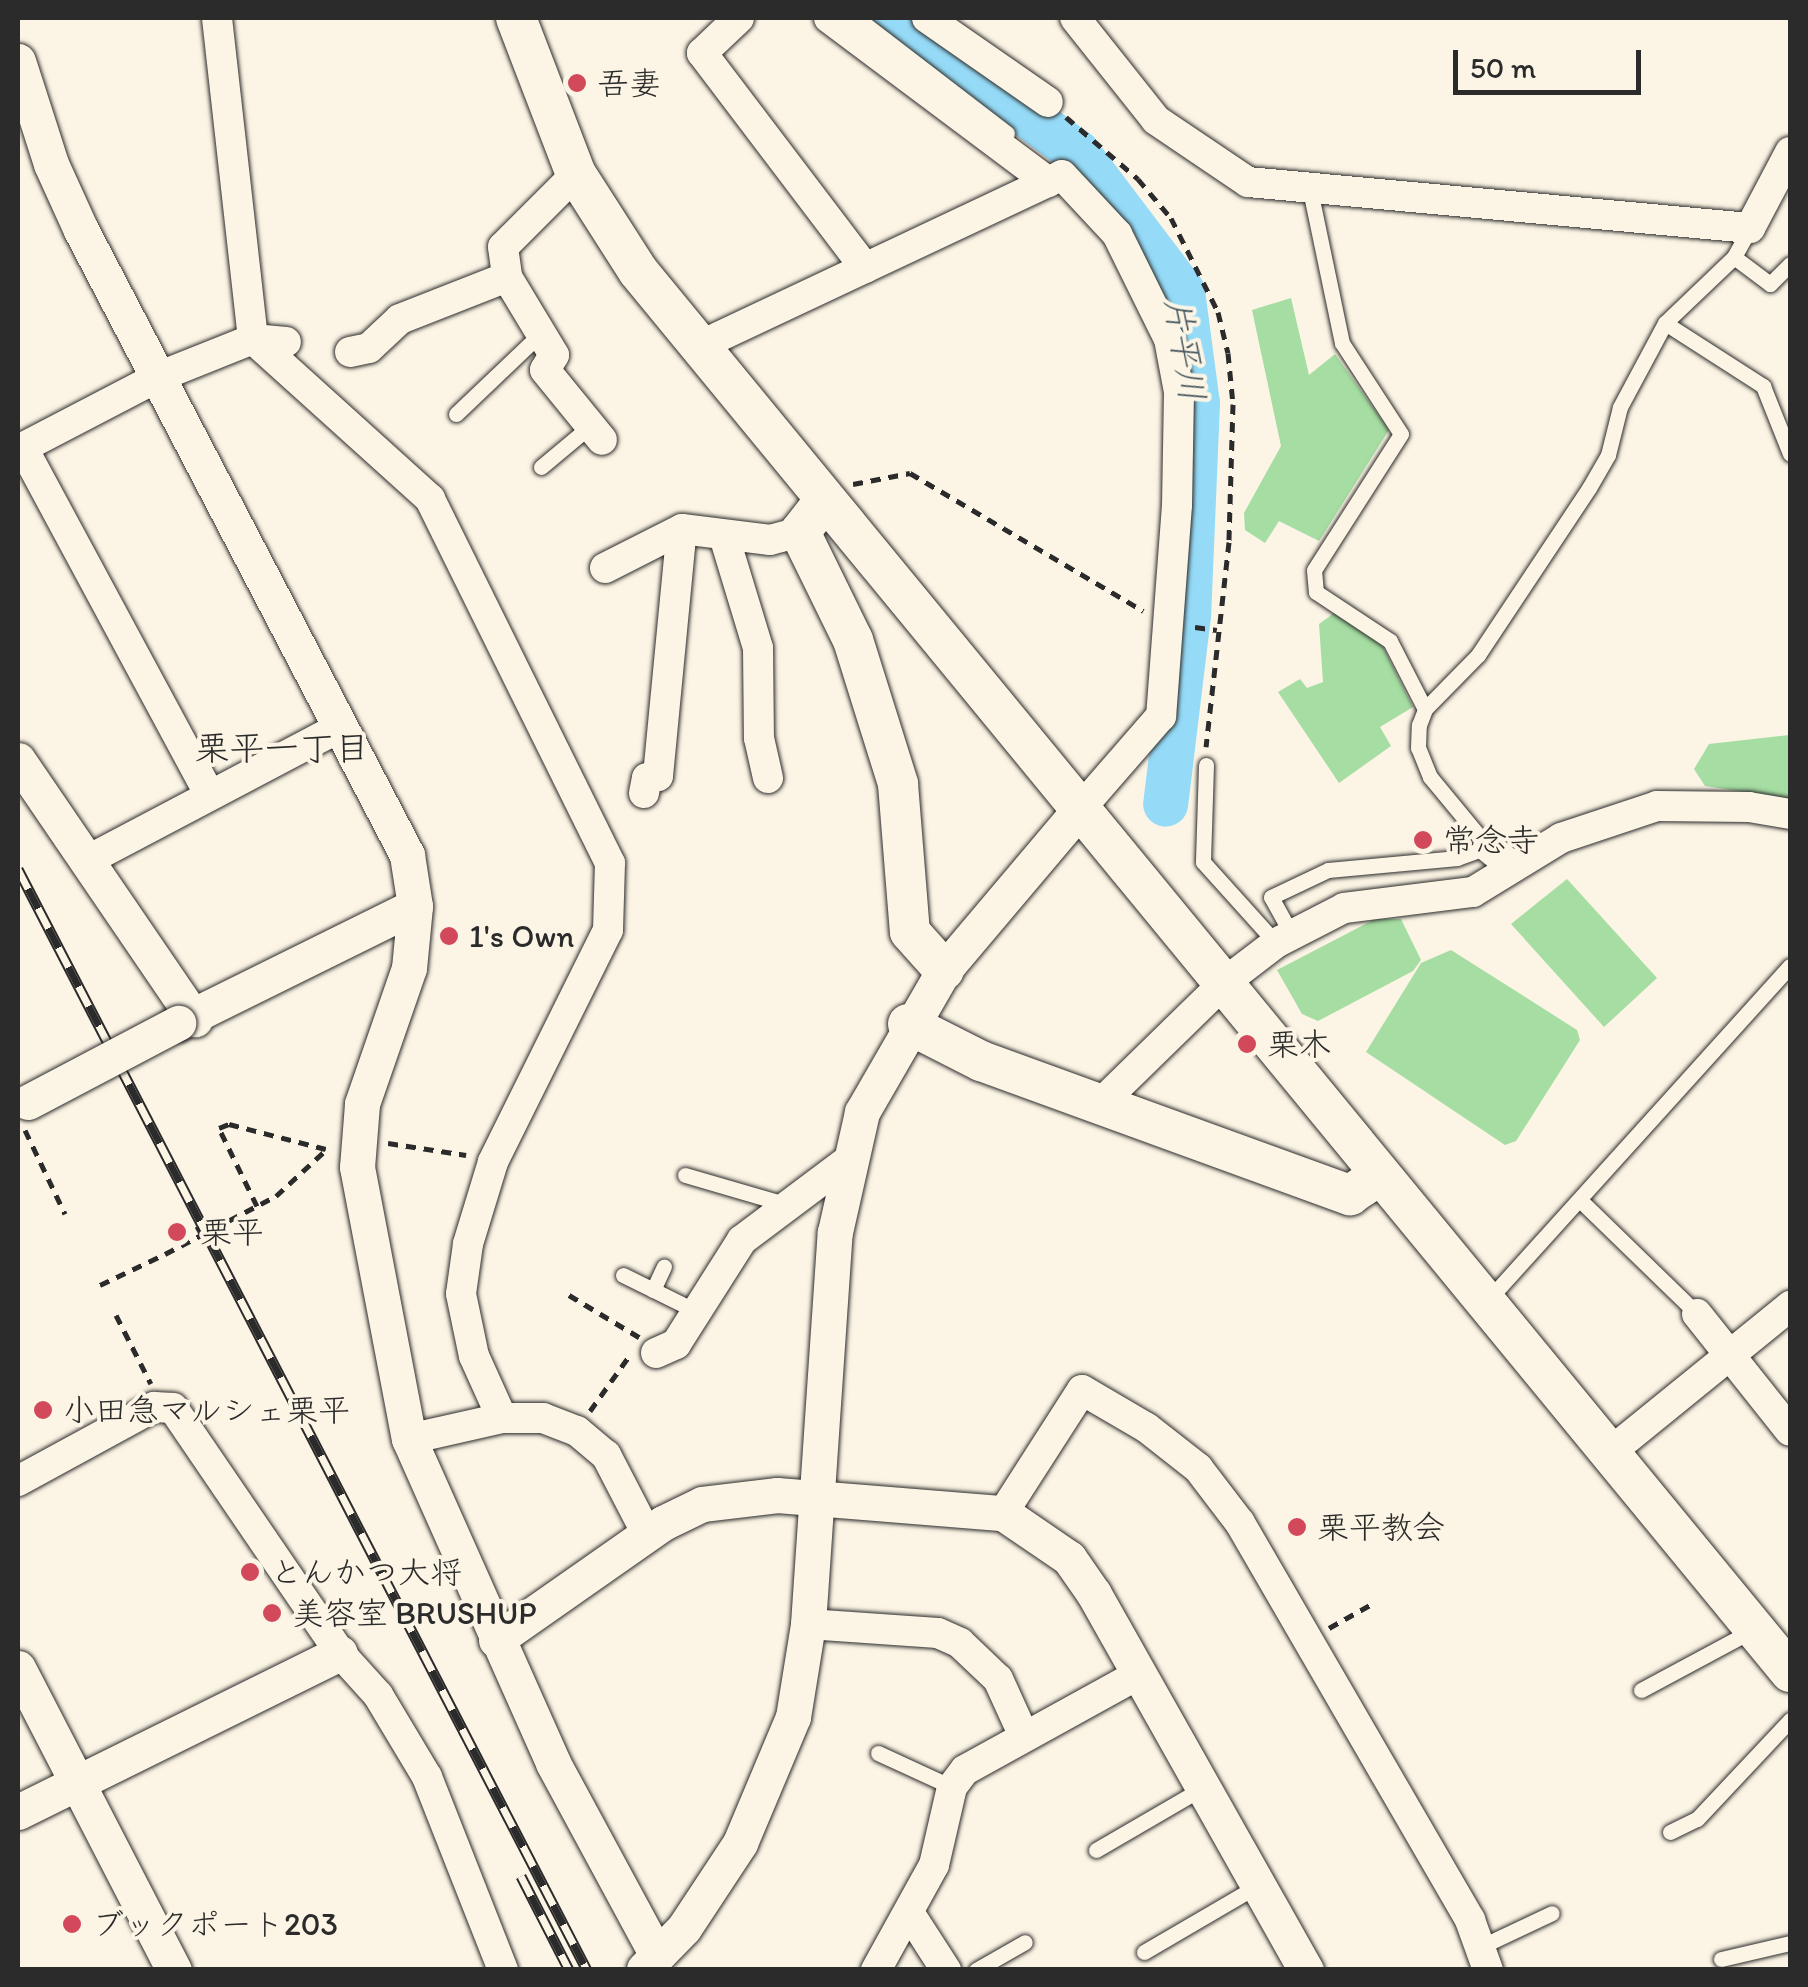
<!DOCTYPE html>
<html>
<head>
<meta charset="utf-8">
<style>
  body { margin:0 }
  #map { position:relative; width:1808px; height:1987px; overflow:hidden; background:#fcf5e5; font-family:Itim,"Klee One",sans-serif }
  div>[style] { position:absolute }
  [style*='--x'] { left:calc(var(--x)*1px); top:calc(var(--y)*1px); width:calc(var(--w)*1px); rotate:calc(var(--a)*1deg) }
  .green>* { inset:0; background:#a5dda2 }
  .river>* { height:45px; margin:-22.5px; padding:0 22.5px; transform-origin:22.5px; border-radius:22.5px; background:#95dbf7 }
  .path>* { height:5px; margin-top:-2.5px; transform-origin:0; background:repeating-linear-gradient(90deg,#2b2b2b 0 10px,transparent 0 18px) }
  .roads { filter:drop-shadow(0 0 2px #2b2b2b) drop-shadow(0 0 2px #2b2b2b) }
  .service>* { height:15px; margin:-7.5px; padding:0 7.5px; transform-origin:7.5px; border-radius:7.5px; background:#fcf5e5 }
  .minor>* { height:30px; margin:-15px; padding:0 15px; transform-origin:15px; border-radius:15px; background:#fcf5e5 }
  .tertiary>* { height:35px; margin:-17.5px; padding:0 17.5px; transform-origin:17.5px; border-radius:17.5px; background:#fcf5e5 }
  .secondary>* { height:40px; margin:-20px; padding:0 20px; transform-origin:20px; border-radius:20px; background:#fcf5e5 }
  .rail>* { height:11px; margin-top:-5.5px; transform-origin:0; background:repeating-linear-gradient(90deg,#fcf5e5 0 22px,#2b2b2b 0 44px); box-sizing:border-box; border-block:2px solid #2b2b2b }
  .path-bridge>* { height:5px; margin-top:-2.5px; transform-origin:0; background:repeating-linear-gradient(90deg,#2b2b2b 0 10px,transparent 0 18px) }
  .bridges { filter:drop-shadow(0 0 2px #2b2b2b) drop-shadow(0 0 2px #2b2b2b) }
  .tertiary-bridge>* { height:35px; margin:-17.5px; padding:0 17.5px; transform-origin:17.5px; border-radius:17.5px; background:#fcf5e5 }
  .dots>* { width:28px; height:28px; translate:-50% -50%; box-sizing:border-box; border:5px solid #fcf5e5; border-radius:50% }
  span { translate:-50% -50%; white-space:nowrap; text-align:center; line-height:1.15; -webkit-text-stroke:8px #fcf5e5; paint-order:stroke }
  .poi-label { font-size:32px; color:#2b2b2b }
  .left { translate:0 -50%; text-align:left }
  .water-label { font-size:35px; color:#46575e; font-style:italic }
  .neighbourhood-label { font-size:35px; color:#2b2b2b }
  .frame { position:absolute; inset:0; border:20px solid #2b2b2b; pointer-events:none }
  .scale { position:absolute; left:1453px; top:50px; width:188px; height:45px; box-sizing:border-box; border:5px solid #2b2b2b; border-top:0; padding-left:12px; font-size:30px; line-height:35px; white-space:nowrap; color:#2b2b2b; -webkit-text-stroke:8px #fcf5e5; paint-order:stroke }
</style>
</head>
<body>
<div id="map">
  <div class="green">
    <i style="clip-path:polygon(1291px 298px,1309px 375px,1335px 354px,1389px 430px,1319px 541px,1279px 521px,1265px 543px,1245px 530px,1244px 513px,1281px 446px,1252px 310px)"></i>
    <i style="clip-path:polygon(1337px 611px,1377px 635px,1413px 707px,1380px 727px,1391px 746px,1339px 783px,1278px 692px,1300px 679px,1307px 688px,1323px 682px,1319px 624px)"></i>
    <i style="clip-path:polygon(1790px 735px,1790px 799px,1705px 786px,1694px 769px,1709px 744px)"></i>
    <i style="clip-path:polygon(1567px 879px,1657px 978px,1604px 1027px,1511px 924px)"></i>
    <i style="clip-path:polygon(1375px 919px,1401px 919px,1421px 960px,1413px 971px,1318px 1021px,1302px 1014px,1277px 970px)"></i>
    <i style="clip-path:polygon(1451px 950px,1577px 1030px,1580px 1040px,1516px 1141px,1505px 1145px,1366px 1052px,1421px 963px)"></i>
  </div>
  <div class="river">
    <i style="--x:895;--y:18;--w:226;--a:36.4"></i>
    <i style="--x:1077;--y:152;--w:174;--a:52.9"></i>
    <i style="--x:1182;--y:291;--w:113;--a:82.4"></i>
    <i style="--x:1197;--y:403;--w:212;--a:92.4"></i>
    <i style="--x:1188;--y:615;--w:190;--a:96.9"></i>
  </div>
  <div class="path">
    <i style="--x:1066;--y:117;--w:95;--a:40.7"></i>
    <i style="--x:1138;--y:179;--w:51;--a:49.8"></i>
    <i style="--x:1171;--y:218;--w:105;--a:63.4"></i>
    <i style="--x:1218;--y:312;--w:42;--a:76.3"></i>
    <i style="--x:1228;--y:353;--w:51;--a:84.4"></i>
    <i style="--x:1233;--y:404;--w:138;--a:91.7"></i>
    <i style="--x:1229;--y:542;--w:206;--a:96.4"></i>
    <i style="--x:853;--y:484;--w:58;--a:-10.9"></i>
    <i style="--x:910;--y:473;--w:271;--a:30.6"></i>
    <i style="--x:1195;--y:627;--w:22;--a:8"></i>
    <i style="--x:25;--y:1130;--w:93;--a:64.5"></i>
    <i style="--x:388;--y:1143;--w:79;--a:8.7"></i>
    <i style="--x:276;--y:1196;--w:71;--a:-42.7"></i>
    <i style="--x:257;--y:1206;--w:87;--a:-116"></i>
    <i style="--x:219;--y:1128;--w:11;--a:-22"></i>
    <i style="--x:229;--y:1124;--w:100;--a:14.5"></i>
    <i style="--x:197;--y:1226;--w:10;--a:61"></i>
    <i style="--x:100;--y:1285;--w:72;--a:-25.5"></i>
    <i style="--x:569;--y:1295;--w:82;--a:31"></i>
    <i style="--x:116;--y:1315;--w:77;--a:63.1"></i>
    <i style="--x:590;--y:1411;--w:69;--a:-54.5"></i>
    <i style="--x:1329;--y:1628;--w:47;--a:-29.3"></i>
  </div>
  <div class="roads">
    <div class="service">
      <i style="--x:857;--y:18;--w:189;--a:37.5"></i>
      <i style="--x:1310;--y:190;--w:156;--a:78.2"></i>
      <i style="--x:1342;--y:343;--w:108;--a:57"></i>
      <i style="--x:1401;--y:434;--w:161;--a:122.6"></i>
      <i style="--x:1314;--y:570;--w:22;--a:85"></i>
      <i style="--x:1316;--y:592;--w:89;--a:33.5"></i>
      <i style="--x:1390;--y:641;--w:76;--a:62.8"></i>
      <i style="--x:1750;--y:228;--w:33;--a:119"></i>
      <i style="--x:1734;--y:257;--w:95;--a:136.3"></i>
      <i style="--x:1665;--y:323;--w:117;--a:32.7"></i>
      <i style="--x:1763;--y:386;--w:73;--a:68.3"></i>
      <i style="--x:1734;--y:257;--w:45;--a:36.9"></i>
      <i style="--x:1770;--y:284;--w:28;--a:-45"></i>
      <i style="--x:456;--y:414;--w:117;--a:-43.6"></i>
      <i style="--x:541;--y:467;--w:64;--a:-39.9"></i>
      <i style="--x:1206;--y:765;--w:97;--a:91.8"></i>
      <i style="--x:1203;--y:862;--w:109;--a:48"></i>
      <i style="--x:1292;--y:935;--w:43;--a:-118.9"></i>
      <i style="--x:1271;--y:897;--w:63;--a:-25.3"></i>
      <i style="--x:1328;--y:870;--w:130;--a:-5.3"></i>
      <i style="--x:1457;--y:858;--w:33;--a:-20"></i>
      <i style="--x:1488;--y:847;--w:91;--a:-129.6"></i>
      <i style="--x:1430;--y:777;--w:31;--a:-112"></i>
      <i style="--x:1418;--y:748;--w:23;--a:-88"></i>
      <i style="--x:1419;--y:725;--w:17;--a:-69"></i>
      <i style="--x:1425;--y:709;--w:76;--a:-45.5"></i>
      <i style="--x:1478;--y:655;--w:201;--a:-56.4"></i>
      <i style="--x:1589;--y:488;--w:38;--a:-60"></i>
      <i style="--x:1608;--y:455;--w:49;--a:-76"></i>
      <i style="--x:1620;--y:407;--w:95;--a:-61.8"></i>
      <i style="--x:685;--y:1175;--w:107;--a:16.2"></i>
      <i style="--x:1582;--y:1202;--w:161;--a:44.2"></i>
      <i style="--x:623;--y:1275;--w:81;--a:26.3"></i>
      <i style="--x:653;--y:1290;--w:26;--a:-65"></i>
      <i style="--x:1488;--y:1300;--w:450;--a:-47.9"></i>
      <i style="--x:1641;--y:1690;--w:125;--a:-28.2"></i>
      <i style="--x:878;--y:1753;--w:81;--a:24.7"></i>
      <i style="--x:1670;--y:1832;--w:30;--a:-26"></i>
      <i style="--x:1697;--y:1819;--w:136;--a:-46.8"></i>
      <i style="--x:1096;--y:1850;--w:121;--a:-30.2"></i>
      <i style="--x:1482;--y:1946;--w:77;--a:-25.2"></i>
      <i style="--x:1144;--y:1952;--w:131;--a:-30.3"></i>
      <i style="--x:1721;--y:1959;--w:71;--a:-13.1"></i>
      <i style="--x:976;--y:1970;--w:56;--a:-29.7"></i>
    </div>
    <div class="minor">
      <i style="--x:217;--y:18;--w:323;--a:83.6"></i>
      <i style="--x:253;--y:339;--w:239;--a:42.1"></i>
      <i style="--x:430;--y:499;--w:406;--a:63.7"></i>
      <i style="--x:610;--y:863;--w:67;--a:91.7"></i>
      <i style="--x:608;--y:930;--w:259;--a:116.4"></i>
      <i style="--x:493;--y:1162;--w:86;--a:107"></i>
      <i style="--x:468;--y:1244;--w:50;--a:98"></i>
      <i style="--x:461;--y:1294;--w:63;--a:78.2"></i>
      <i style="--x:474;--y:1356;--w:68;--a:65.7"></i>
      <i style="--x:739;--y:18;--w:51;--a:136.6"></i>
      <i style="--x:702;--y:53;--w:270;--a:52.8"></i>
      <i style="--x:829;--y:18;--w:274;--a:36.8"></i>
      <i style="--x:927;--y:18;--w:147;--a:34.8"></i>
      <i style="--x:1075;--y:18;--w:130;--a:51.5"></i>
      <i style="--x:1156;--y:120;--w:111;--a:34"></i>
      <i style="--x:1248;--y:182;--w:504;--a:5.24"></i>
      <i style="--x:1750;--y:228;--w:86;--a:-62.2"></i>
      <i style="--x:576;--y:174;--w:103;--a:135"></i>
      <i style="--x:503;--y:247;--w:30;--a:82"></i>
      <i style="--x:507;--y:277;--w:91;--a:58.9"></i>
      <i style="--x:554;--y:355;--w:17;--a:121"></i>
      <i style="--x:545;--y:370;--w:90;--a:50.8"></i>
      <i style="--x:697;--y:347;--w:403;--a:-25.2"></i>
      <i style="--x:1062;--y:175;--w:81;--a:47"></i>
      <i style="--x:1117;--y:234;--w:117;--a:63.7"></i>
      <i style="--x:1169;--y:339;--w:54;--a:79.3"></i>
      <i style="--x:1179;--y:392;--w:113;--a:91"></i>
      <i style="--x:1177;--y:505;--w:212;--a:94.3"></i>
      <i style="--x:1161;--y:716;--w:122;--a:131"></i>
      <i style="--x:350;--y:352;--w:19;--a:-12"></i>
      <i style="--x:369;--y:348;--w:42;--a:-43.1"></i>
      <i style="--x:400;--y:319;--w:115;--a:-21.4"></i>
      <i style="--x:23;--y:448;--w:393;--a:61.7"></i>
      <i style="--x:18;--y:450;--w:158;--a:-27.5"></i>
      <i style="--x:158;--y:377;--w:102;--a:-21.8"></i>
      <i style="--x:253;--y:339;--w:33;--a:5"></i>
      <i style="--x:724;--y:536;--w:117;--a:73.1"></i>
      <i style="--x:758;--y:648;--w:90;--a:89.4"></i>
      <i style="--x:759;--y:738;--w:41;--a:77.3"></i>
      <i style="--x:605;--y:568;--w:86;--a:-26.9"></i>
      <i style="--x:682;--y:529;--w:89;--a:7.1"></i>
      <i style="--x:770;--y:540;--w:31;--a:-15"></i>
      <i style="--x:644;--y:793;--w:15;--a:-79"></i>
      <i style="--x:647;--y:778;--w:11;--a:-10"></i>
      <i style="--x:658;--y:776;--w:248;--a:-84.5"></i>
      <i style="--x:1488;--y:847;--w:32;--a:39"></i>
      <i style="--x:90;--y:859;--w:283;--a:-27.8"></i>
      <i style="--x:1099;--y:1105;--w:176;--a:-44.3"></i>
      <i style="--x:1225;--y:982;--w:64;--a:-37.4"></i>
      <i style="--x:1276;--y:943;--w:76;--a:-27.2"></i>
      <i style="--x:1344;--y:908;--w:130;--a:-7.1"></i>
      <i style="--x:1473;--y:892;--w:103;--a:-31.5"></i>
      <i style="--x:1561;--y:838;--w:101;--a:-18.4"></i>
      <i style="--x:1657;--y:806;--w:92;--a:0.6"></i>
      <i style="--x:1749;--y:807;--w:42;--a:9.7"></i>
      <i style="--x:1697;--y:1314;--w:149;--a:51.5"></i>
      <i style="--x:656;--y:1353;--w:22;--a:-24"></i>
      <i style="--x:676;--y:1344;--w:123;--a:-57.6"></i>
      <i style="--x:742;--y:1240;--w:130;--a:-36.9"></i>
      <i style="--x:409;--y:1439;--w:95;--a:-12.7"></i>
      <i style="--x:502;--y:1418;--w:41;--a:0"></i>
      <i style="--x:543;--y:1418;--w:36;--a:21"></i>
      <i style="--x:577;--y:1431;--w:38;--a:40"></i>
      <i style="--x:606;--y:1455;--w:89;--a:62.6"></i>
      <i style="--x:1608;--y:1454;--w:235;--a:-39.1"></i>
      <i style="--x:18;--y:1481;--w:155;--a:-28.6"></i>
      <i style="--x:154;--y:1407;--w:19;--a:3"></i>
      <i style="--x:173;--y:1408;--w:297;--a:55.7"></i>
      <i style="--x:340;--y:1653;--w:57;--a:47.9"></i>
      <i style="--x:378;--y:1695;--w:96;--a:59.1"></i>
      <i style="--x:427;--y:1777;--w:207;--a:68.5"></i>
      <i style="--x:1003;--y:1513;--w:146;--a:-57.3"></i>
      <i style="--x:1082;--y:1390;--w:75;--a:30.3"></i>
      <i style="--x:1147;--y:1428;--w:65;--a:38.1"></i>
      <i style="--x:1198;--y:1468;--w:69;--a:52.6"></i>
      <i style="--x:1240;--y:1523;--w:459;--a:59.9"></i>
      <i style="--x:1470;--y:1920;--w:53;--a:70.2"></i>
      <i style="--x:808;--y:1624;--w:130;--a:4"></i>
      <i style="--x:938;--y:1633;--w:24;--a:24"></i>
      <i style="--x:960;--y:1643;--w:52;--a:43.5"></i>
      <i style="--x:998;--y:1679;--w:60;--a:65.6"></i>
      <i style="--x:910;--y:1914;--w:67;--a:57.3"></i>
      <i style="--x:876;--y:1970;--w:120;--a:-61.1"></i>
      <i style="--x:934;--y:1865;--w:80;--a:-77"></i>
      <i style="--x:952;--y:1787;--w:21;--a:-53"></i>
      <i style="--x:965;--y:1770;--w:196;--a:-28.9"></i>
    </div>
    <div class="tertiary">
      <i style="--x:18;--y:61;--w:108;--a:72.2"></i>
      <i style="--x:51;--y:164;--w:72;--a:65.6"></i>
      <i style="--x:81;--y:230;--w:705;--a:62.45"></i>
      <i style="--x:407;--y:855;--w:52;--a:81.1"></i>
      <i style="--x:415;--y:906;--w:62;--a:95.5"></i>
      <i style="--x:409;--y:968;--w:144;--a:109.1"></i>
      <i style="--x:362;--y:1104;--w:63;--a:94.5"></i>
      <i style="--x:357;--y:1167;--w:277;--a:79.2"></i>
      <i style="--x:409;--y:1439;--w:355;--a:66"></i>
      <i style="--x:553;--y:1763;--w:218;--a:61.6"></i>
      <i style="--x:18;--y:760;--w:314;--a:55.7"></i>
      <i style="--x:178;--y:1023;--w:264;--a:-26.3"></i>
      <i style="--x:496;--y:1640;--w:204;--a:-35"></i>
      <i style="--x:663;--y:1523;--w:43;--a:-26"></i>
      <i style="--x:702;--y:1504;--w:76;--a:-6.8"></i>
      <i style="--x:777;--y:1495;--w:227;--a:4.6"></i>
      <i style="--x:1003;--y:1513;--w:80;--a:34.3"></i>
      <i style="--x:1069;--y:1558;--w:44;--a:55.2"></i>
      <i style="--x:1094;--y:1594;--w:432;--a:60.6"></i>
      <i style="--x:18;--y:1668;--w:340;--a:62.7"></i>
      <i style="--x:18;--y:1812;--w:359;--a:-26.3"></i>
      <i style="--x:644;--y:1969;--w:57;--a:-45.7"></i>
      <i style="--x:684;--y:1928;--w:102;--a:-56.6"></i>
      <i style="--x:740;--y:1843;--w:137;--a:-67.2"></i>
      <i style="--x:793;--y:1717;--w:94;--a:-80.8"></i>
      <i style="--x:808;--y:1624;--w:393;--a:-86.1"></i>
      <i style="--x:835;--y:1232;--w:123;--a:-77.3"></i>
      <i style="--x:862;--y:1112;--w:164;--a:-60"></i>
      <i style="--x:944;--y:970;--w:212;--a:-49.8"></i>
    </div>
    <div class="secondary">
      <i style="--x:516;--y:18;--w:167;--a:69"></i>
      <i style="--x:576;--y:174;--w:115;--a:57.4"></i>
      <i style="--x:638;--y:271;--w:1814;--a:50.57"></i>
      <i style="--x:825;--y:500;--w:41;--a:128"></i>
      <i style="--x:800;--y:532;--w:120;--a:63.9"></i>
      <i style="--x:853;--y:640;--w:151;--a:72.6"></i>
      <i style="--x:898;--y:784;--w:148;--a:85.4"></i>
      <i style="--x:910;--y:932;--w:51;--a:48.2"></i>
      <i style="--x:908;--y:1024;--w:82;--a:26.9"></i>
      <i style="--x:981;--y:1061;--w:393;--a:20"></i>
      <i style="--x:1350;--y:1195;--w:34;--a:-34"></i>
    </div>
  </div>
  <div class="rail">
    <i style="--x:18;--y:869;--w:1239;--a:62.67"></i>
    <i style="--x:521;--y:1876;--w:106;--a:62.9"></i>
  </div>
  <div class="path-bridge">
    <i style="--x:165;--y:1254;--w:125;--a:-27.6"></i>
  </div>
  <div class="bridges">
    <div class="tertiary-bridge">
      <i style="--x:28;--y:1102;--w:170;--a:-27.8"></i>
    </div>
  </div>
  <div class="dots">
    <i style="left:577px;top:83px;background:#d1495b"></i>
    <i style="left:1423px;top:840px;background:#d1495b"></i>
    <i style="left:449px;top:936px;background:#d1495b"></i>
    <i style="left:1247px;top:1044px;background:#d1495b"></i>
    <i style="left:177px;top:1232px;background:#d1495b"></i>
    <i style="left:43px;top:1410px;background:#d1495b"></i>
    <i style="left:1297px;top:1527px;background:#d1495b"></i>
    <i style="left:250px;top:1572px;background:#d1495b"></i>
    <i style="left:272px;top:1613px;background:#d1495b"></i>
    <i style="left:72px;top:1924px;background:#d1495b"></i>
  </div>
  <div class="poi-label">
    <span class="left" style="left:597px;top:83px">吾妻</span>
    <span class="left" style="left:1443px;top:840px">常念寺</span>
    <span class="left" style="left:469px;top:936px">1's Own</span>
    <span class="left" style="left:1267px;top:1044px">栗木</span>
    <span class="left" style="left:200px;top:1232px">栗平</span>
    <span class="left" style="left:63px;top:1410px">小田急マルシェ栗平</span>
    <span class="left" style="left:1317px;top:1527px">栗平教会</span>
    <span class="left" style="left:270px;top:1572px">とんかつ大将</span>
    <span class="left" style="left:292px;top:1613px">美容室 BRUSHUP</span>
    <span class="left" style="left:92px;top:1924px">ブックポート203</span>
  </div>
  <div class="water-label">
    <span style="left:1185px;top:349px;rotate:81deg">片平川</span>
  </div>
  <div class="neighbourhood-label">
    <span style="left:282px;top:748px">栗平一丁目</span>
  </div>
  <div class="frame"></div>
  <div class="scale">50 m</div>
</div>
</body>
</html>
